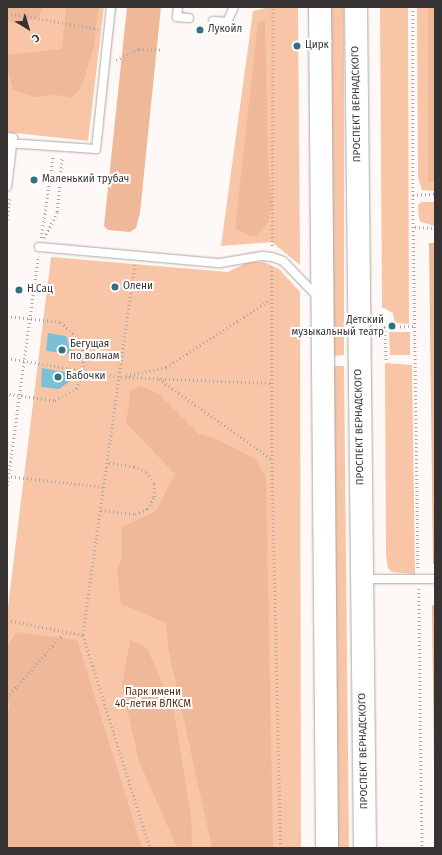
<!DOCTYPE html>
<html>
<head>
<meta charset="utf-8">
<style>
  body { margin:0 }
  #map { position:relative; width:442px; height:855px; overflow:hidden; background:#fef9f6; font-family:"Fira Sans",sans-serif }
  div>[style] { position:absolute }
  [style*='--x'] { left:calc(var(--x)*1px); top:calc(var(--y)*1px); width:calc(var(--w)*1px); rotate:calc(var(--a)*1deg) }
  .green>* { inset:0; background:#f9c5a7 }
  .forest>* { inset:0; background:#eeb899 }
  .water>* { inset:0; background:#7bc0d5 }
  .path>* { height:2.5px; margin-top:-1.25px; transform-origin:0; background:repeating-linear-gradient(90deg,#aca8a6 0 1px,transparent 0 4px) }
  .roads { filter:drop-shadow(0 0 1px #aea7a4) drop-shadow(0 0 1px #aea7a4) }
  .lane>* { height:8px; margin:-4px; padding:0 4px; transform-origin:4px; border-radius:4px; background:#fff }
  .primary>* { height:22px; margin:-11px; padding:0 11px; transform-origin:11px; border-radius:11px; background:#fff }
  .dots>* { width:11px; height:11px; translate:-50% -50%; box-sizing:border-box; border:2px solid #fff; border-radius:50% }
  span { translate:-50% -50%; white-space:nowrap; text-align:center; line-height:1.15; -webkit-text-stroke:4px #fff; paint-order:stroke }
  .poi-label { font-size:10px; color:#363332 }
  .left { translate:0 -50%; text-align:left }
  .right { translate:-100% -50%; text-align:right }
  .street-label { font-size:10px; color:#363332 }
  .park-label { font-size:10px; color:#5e2d0a }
  .frame { position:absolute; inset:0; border:8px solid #363332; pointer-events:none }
  .north { position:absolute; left:8px; top:8px; width:40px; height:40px; -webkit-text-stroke:3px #fff; paint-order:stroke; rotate:142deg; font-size:11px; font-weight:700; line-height:16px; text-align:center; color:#363332 }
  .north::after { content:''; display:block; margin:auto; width:14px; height:18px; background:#363332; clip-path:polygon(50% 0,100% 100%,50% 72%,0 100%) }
</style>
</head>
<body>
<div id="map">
  <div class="green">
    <i style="clip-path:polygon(7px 7px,104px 7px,88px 141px,7px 132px)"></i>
    <i style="clip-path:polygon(270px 7px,298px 7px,300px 265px,272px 242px,221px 246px,253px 11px)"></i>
    <i style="clip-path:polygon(330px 7px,344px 7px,344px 355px,332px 356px)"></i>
    <i style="clip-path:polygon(380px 7px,408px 7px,409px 324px,395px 323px,393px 313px,382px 307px)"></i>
    <i style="clip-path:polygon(417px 7px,435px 7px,435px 191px,422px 190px,418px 177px)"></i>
    <i style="clip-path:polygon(421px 202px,435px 202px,435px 226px,421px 222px,419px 219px,418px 205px)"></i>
    <i style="clip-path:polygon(51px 257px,228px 272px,248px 262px,264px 262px,279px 269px,300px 292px,301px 848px,7px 848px,7px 615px)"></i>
    <i style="clip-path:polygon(389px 332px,410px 332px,410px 355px,390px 355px)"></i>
    <i style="clip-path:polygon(385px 363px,412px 365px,415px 574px,392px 572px,388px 568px,386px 556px)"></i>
    <i style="clip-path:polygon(332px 366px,344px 366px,349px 848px,337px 848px)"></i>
  </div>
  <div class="forest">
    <i style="clip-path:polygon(7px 7px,43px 7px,38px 18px,16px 24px,7px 20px)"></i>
    <i style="clip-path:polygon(66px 7px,99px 7px,93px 50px,82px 86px,72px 98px,57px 95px,34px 97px,13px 90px,7px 68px,7px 55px,62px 49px)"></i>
    <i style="clip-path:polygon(127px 7px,161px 7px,140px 213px,136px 228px,130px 232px,108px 230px,104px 226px)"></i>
    <i style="clip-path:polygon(428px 7px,435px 7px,435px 182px,428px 182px)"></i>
    <i style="clip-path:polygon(265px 20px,268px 162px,272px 202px,269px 221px,258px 235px,253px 237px,235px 229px,258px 22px)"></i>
    <i style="clip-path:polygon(429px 243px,435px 243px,435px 564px,433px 564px)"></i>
    <i style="clip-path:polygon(141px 386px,160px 395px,199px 434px,214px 438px,255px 459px,266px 477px,273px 848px,212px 848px,168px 648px,166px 623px,121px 604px,117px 571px,122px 558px,122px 527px,156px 511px,175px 474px,126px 423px,131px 390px)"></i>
    <i style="clip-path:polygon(432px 605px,435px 605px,435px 848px)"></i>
    <i style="clip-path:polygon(16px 632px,77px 640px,142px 848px,7px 848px,7px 711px,10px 707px,7px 701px,7px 647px)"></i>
    <i style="clip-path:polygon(130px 640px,147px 648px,174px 711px,191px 817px,192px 848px,177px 848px,139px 761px,122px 686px)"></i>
  </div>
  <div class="water">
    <i style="clip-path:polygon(48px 333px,66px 336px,72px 354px,46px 351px)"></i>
    <i style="clip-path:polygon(42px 368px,71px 373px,70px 381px,59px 389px,41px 387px)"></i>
  </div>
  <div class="path">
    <i style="--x:413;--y:7;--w:188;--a:90"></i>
    <i style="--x:413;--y:195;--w:22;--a:-3"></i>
    <i style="--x:7;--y:13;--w:93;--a:9.9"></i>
    <i style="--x:116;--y:60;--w:25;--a:-26"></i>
    <i style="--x:139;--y:49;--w:24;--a:2"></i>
    <i style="--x:413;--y:195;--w:373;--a:89.2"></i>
    <i style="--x:7;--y:220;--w:24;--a:-83"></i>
    <i style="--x:415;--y:227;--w:20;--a:3"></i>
    <i style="--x:41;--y:238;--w:83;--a:-81.7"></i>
    <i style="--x:44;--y:238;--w:29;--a:-63"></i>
    <i style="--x:57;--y:212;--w:55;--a:-84.8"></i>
    <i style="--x:272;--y:246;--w:239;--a:-89.8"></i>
    <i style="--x:135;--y:265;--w:374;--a:98"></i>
    <i style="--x:83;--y:635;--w:223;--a:72.5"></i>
    <i style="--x:272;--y:267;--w:192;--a:90"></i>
    <i style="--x:272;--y:459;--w:389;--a:88.7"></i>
    <i style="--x:7;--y:316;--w:54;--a:6.3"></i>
    <i style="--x:61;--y:322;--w:29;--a:44"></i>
    <i style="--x:82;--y:342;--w:27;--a:86"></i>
    <i style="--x:84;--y:369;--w:21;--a:109"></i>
    <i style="--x:77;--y:389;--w:26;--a:152"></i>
    <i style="--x:54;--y:401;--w:48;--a:-171.5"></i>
    <i style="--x:7;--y:358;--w:116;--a:9.5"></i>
    <i style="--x:121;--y:377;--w:151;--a:2.3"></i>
    <i style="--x:386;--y:360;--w:33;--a:-93"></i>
    <i style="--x:384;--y:327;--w:30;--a:-2"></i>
    <i style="--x:126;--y:376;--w:41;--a:-12.7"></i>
    <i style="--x:166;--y:367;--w:124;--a:-32.8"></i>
    <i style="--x:159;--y:379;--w:138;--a:35.3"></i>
    <i style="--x:7;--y:476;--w:98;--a:6.5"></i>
    <i style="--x:7;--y:486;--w:232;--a:-82.3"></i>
    <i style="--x:101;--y:510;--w:34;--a:7"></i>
    <i style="--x:135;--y:514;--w:13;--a:-23"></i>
    <i style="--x:147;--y:509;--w:14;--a:-60"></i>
    <i style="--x:154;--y:497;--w:14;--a:-90"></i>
    <i style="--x:154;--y:483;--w:14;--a:-126"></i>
    <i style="--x:146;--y:472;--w:13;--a:-157"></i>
    <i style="--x:134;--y:467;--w:26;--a:-171"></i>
    <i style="--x:419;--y:589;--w:259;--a:89.3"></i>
    <i style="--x:7;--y:620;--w:77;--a:11.2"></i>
    <i style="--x:7;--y:697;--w:86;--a:-48.3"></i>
  </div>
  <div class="roads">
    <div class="lane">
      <i style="--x:178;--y:7;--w:10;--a:96"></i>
      <i style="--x:177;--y:17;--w:12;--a:5"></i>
      <i style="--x:213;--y:21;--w:14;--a:4"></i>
      <i style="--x:227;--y:22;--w:17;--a:-65"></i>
      <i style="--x:7;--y:137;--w:6;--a:9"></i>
      <i style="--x:13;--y:138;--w:49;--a:97"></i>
      <i style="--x:7;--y:143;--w:89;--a:3.9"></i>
      <i style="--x:96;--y:149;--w:143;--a:-84"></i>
      <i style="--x:39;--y:247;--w:182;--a:5.1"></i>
      <i style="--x:220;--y:263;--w:43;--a:-9.5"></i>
      <i style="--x:262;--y:256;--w:10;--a:6"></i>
      <i style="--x:272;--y:257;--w:12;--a:20"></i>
      <i style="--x:283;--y:261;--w:52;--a:45.8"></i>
      <i style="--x:364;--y:579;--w:71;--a:0"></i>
    </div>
    <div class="primary">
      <i style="--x:320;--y:7;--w:841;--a:89.52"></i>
      <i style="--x:356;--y:7;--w:841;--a:89.39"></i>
    </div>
  </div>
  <div class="dots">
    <i style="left:200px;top:30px;background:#307184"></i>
    <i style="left:297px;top:46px;background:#307184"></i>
    <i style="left:34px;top:180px;background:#307184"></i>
    <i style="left:115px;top:287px;background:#307184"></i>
    <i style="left:19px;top:290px;background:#307184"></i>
    <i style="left:392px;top:326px;background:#307184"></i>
    <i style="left:62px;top:350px;background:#307184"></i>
    <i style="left:58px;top:377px;background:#307184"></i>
  </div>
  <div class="poi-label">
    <span class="left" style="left:208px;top:30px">Лукойл</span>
    <span class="left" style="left:305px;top:46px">Цирк</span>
    <span class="left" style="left:42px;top:180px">Маленький трубач</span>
    <span class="left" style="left:123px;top:287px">Олени</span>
    <span class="left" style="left:27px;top:290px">Н.Сац</span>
    <span class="right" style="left:384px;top:326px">Детский<br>музыкальный театр</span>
    <span class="left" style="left:70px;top:350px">Бегущая<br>по волнам</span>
    <span class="left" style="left:66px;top:377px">Бабочки</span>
  </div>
  <div class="street-label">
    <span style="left:357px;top:104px;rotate:-91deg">ПРОСПЕКТ ВЕРНАДСКОГО</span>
    <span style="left:360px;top:427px;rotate:-91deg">ПРОСПЕКТ ВЕРНАДСКОГО</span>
    <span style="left:364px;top:751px;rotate:-91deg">ПРОСПЕКТ ВЕРНАДСКОГО</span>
  </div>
  <div class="park-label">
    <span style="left:153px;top:698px">Парк имени<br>40-летия ВЛКСМ</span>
  </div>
  <div class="frame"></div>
  <div class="north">С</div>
</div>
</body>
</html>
